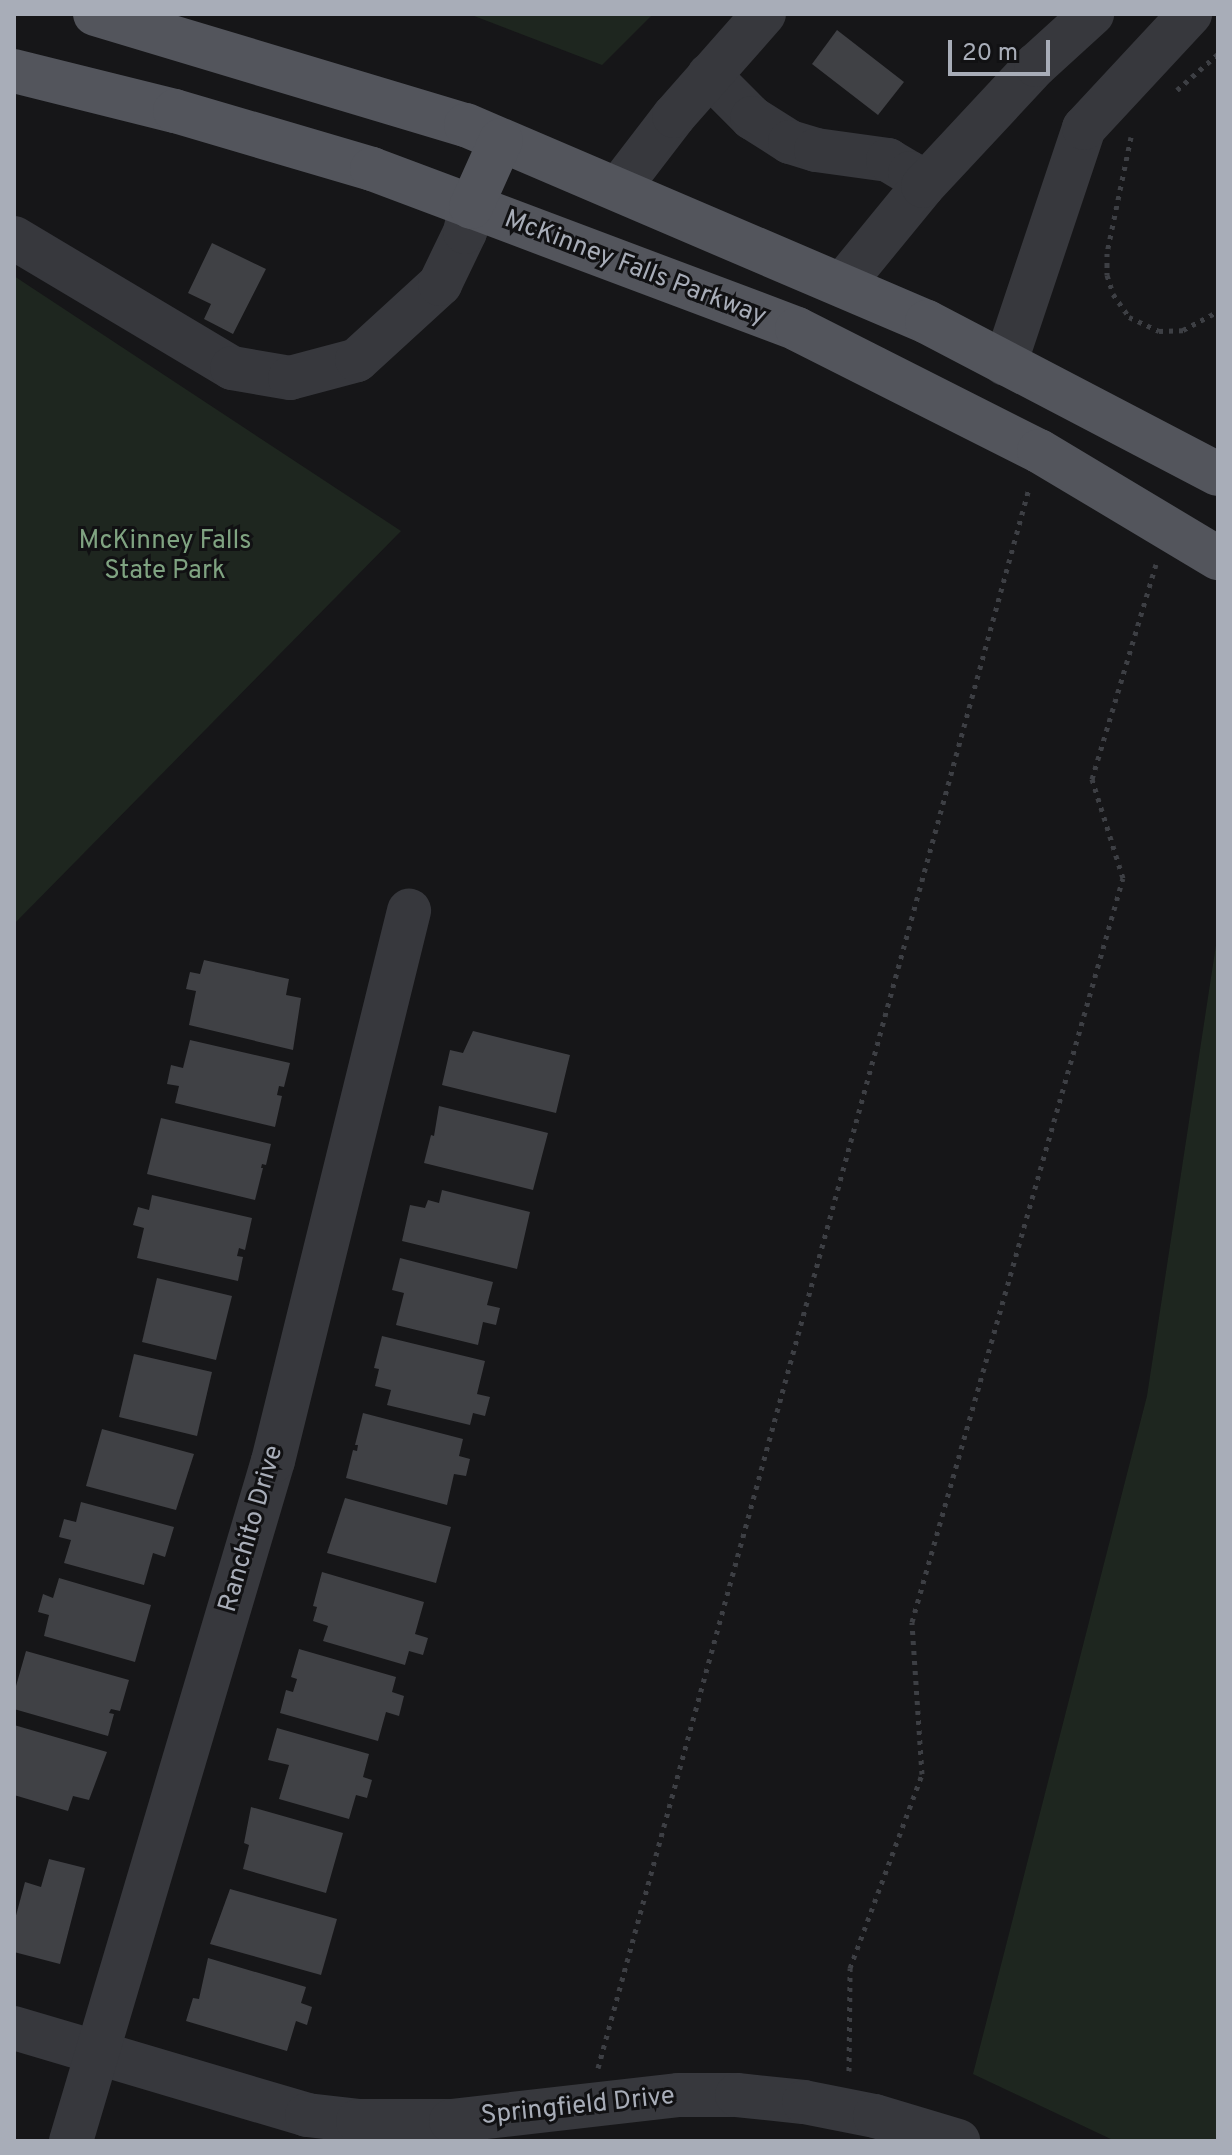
<!DOCTYPE html>
<html>
<head>
<meta charset="utf-8">
<style>
  body { margin:0 }
  #map { position:relative; width:1232px; height:2155px; overflow:hidden; background:#161618; font-family:Overpass,sans-serif }
  div>[style] { position:absolute }
  [style*='--x'] { left:calc(var(--x)*1px); top:calc(var(--y)*1px); width:calc(var(--w)*1px); rotate:calc(var(--a)*1deg) }
  .green>* { inset:0; background:#1e261f }
  .building>* { inset:0; background:#404145 }
  .path>* { height:5px; margin-top:-2.5px; transform-origin:0; background:repeating-linear-gradient(90deg,#3d3f44 0 4px,transparent 0 10px) }
  .minor>* { height:44px; margin:-22px; padding:0 22px; transform-origin:22px; border-radius:22px; background:#37383d }
  .major>* { height:44px; margin:-22px; padding:0 22px; transform-origin:22px; border-radius:22px; background:#53555c }
  span { translate:-50% -50%; white-space:nowrap; text-align:center; line-height:1.15; -webkit-text-stroke:6px #111113; paint-order:stroke }
  .street-label { font-size:26px; color:#a8adb8 }
  .park-label { font-size:26px; color:#7fa381 }
  .frame { position:absolute; inset:0; border:16px solid #a8adb8; pointer-events:none }
  .scale { position:absolute; left:948px; top:40px; width:102px; height:36px; box-sizing:border-box; border:4px solid #a8adb8; border-top:0; padding-left:10px; font-size:24px; line-height:28px; white-space:nowrap; color:#a8adb8; -webkit-text-stroke:6px #111113; paint-order:stroke }
</style>
</head>
<body>
<div id="map">
  <div class="green">
    <i style="clip-path:polygon(469px 14px,653px 14px,602px 65px)"></i>
    <i style="clip-path:polygon(14px 276px,401px 531px,14px 924px)"></i>
    <i style="clip-path:polygon(1218px 932px,1218px 2141px,1115px 2141px,973px 2074px,1147px 1396px)"></i>
  </div>
  <div class="building">
    <i style="clip-path:polygon(837px 30px,904px 82px,878px 115px,812px 64px)"></i>
    <i style="clip-path:polygon(212px 243px,266px 269px,233px 334px,204px 319px,211px 304px,188px 293px)"></i>
    <i style="clip-path:polygon(204px 960px,289px 979px,286px 995px,301px 998px,293px 1050px,189px 1025px,196px 991px,186px 989px,190px 972px,200px 974px)"></i>
    <i style="clip-path:polygon(473px 1031px,570px 1055px,556px 1113px,442px 1085px,450px 1050px,463px 1053px)"></i>
    <i style="clip-path:polygon(190px 1040px,290px 1063px,284px 1087px,279px 1086px,277px 1095px,282px 1096px,275px 1127px,175px 1103px,179px 1086px,167px 1084px,171px 1065px,183px 1068px)"></i>
    <i style="clip-path:polygon(439px 1106px,548px 1133px,533px 1190px,424px 1163px,431px 1135px,434px 1136px)"></i>
    <i style="clip-path:polygon(161px 1118px,271px 1144px,266px 1165px,262px 1164px,261px 1168px,263px 1168px,255px 1200px,147px 1174px)"></i>
    <i style="clip-path:polygon(442px 1190px,530px 1212px,517px 1269px,402px 1241px,410px 1205px,425px 1208px,428px 1200px,439px 1203px)"></i>
    <i style="clip-path:polygon(152px 1195px,252px 1218px,245px 1250px,239px 1248px,237px 1256px,243px 1257px,238px 1281px,137px 1258px,144px 1228px,133px 1225px,138px 1207px,149px 1210px)"></i>
    <i style="clip-path:polygon(400px 1258px,493px 1282px,487px 1305px,500px 1308px,496px 1325px,483px 1322px,478px 1345px,396px 1325px,404px 1293px,392px 1290px)"></i>
    <i style="clip-path:polygon(157px 1278px,232px 1296px,216px 1360px,142px 1342px)"></i>
    <i style="clip-path:polygon(382px 1336px,485px 1361px,477px 1394px,490px 1397px,485px 1416px,473px 1413px,470px 1425px,387px 1405px,391px 1390px,375px 1386px,379px 1369px,374px 1368px)"></i>
    <i style="clip-path:polygon(134px 1354px,212px 1372px,197px 1436px,119px 1417px)"></i>
    <i style="clip-path:polygon(363px 1413px,463px 1439px,459px 1456px,470px 1459px,466px 1476px,454px 1474px,447px 1505px,346px 1478px,353px 1450px,357px 1451px,358px 1445px,355px 1445px)"></i>
    <i style="clip-path:polygon(102px 1429px,194px 1454px,176px 1510px,86px 1486px)"></i>
    <i style="clip-path:polygon(345px 1498px,451px 1527px,436px 1583px,327px 1553px)"></i>
    <i style="clip-path:polygon(81px 1502px,174px 1527px,165px 1557px,153px 1553px,144px 1585px,64px 1563px,71px 1540px,59px 1537px,64px 1519px,76px 1522px)"></i>
    <i style="clip-path:polygon(322px 1572px,424px 1602px,415px 1634px,428px 1638px,423px 1655px,409px 1651px,405px 1665px,323px 1641px,328px 1626px,313px 1621px,317px 1607px,313px 1606px)"></i>
    <i style="clip-path:polygon(59px 1578px,151px 1605px,135px 1662px,44px 1636px,49px 1615px,38px 1612px,43px 1594px,53px 1598px)"></i>
    <i style="clip-path:polygon(299px 1649px,396px 1677px,392px 1692px,404px 1696px,399px 1716px,386px 1712px,378px 1741px,280px 1713px,286px 1690px,293px 1692px,297px 1679px,291px 1677px)"></i>
    <i style="clip-path:polygon(26px 1651px,129px 1680px,120px 1711px,111px 1709px,109px 1713px,114px 1714px,108px 1736px,14px 1709px,14px 1693px)"></i>
    <i style="clip-path:polygon(14px 1725px,107px 1752px,89px 1800px,73px 1796px,68px 1811px,14px 1795px)"></i>
    <i style="clip-path:polygon(277px 1728px,369px 1754px,363px 1777px,372px 1780px,367px 1798px,356px 1795px,349px 1819px,279px 1799px,289px 1765px,268px 1760px)"></i>
    <i style="clip-path:polygon(251px 1807px,343px 1833px,326px 1893px,243px 1869px,249px 1845px,244px 1843px)"></i>
    <i style="clip-path:polygon(49px 1859px,85px 1868px,60px 1964px,14px 1952px,14px 1923px,25px 1882px,41px 1887px)"></i>
    <i style="clip-path:polygon(230px 1889px,337px 1919px,321px 1975px,210px 1944px)"></i>
    <i style="clip-path:polygon(208px 1958px,306px 1987px,301px 2003px,312px 2007px,307px 2025px,296px 2021px,287px 2051px,186px 2021px,193px 1998px,199px 1999px)"></i>
  </div>
  <div class="path">
    <i style="--x:1177;--y:90;--w:55;--a:-41.3"></i>
    <i style="--x:1131;--y:137;--w:118;--a:101.7"></i>
    <i style="--x:1107;--y:253;--w:22;--a:90"></i>
    <i style="--x:1107;--y:275;--w:20;--a:72"></i>
    <i style="--x:1113;--y:294;--w:28;--a:55"></i>
    <i style="--x:1129;--y:317;--w:33;--a:25"></i>
    <i style="--x:1159;--y:331;--w:24;--a:-2"></i>
    <i style="--x:1183;--y:330;--w:40;--a:-28"></i>
    <i style="--x:598;--y:2068;--w:1638;--a:-74.74"></i>
    <i style="--x:849;--y:2071;--w:103;--a:-89.4"></i>
    <i style="--x:850;--y:1968;--w:207;--a:-69.6"></i>
    <i style="--x:922;--y:1774;--w:152;--a:-93.8"></i>
    <i style="--x:912;--y:1622;--w:773;--a:-74.17"></i>
    <i style="--x:1123;--y:878;--w:104;--a:-107.4"></i>
    <i style="--x:1092;--y:779;--w:224;--a:-73.4"></i>
  </div>
  <div class="minor">
    <i style="--x:709;--y:75;--w:61;--a:45"></i>
    <i style="--x:752;--y:118;--w:45;--a:32.3"></i>
    <i style="--x:790;--y:142;--w:27;--a:17"></i>
    <i style="--x:816;--y:150;--w:73;--a:7.9"></i>
    <i style="--x:888;--y:160;--w:26;--a:31"></i>
    <i style="--x:910;--y:173;--w:18;--a:45"></i>
    <i style="--x:618;--y:189;--w:92;--a:-52.5"></i>
    <i style="--x:674;--y:116;--w:136;--a:-48.6"></i>
    <i style="--x:14;--y:238;--w:254;--a:30.8"></i>
    <i style="--x:232;--y:368;--w:59;--a:9.8"></i>
    <i style="--x:290;--y:378;--w:69;--a:-15"></i>
    <i style="--x:357;--y:360;--w:113;--a:-42.5"></i>
    <i style="--x:440;--y:284;--w:58;--a:-64.3"></i>
    <i style="--x:465;--y:232;--w:26;--a:-77"></i>
    <i style="--x:842;--y:285;--w:128;--a:-50.7"></i>
    <i style="--x:923;--y:186;--w:166;--a:-47"></i>
    <i style="--x:1036;--y:65;--w:76;--a:-42.3"></i>
    <i style="--x:1005;--y:364;--w:249;--a:-71.5"></i>
    <i style="--x:1084;--y:128;--w:156;--a:-47.1"></i>
    <i style="--x:14;--y:2028;--w:306;--a:16.5"></i>
    <i style="--x:307;--y:2115;--w:51;--a:6.7"></i>
    <i style="--x:358;--y:2121;--w:93;--a:0"></i>
    <i style="--x:451;--y:2121;--w:228;--a:-6.5"></i>
    <i style="--x:678;--y:2095;--w:59;--a:0"></i>
    <i style="--x:737;--y:2095;--w:67;--a:6"></i>
    <i style="--x:804;--y:2102;--w:72;--a:11.2"></i>
    <i style="--x:875;--y:2116;--w:87;--a:16.8"></i>
    <i style="--x:71;--y:2141;--w:709;--a:-73.46"></i>
    <i style="--x:273;--y:1461;--w:567;--a:-76.11"></i>
  </div>
  <div class="major">
    <i style="--x:95;--y:14;--w:387;--a:16.7"></i>
    <i style="--x:466;--y:125;--w:501;--a:23.14"></i>
    <i style="--x:927;--y:322;--w:328;--a:27.6"></i>
    <i style="--x:14;--y:71;--w:166;--a:14"></i>
    <i style="--x:175;--y:111;--w:205;--a:16.4"></i>
    <i style="--x:372;--y:169;--w:454;--a:20.6"></i>
    <i style="--x:797;--y:329;--w:271;--a:26.8"></i>
    <i style="--x:1039;--y:451;--w:209;--a:30.9"></i>
    <i style="--x:471;--y:207;--w:73;--a:-65.9"></i>
  </div>
  <div class="street-label">
    <span style="left:635px;top:269px;rotate:21deg">McKinney Falls Parkway</span>
    <span style="left:252px;top:1529px;rotate:-74deg">Ranchito Drive</span>
    <span style="left:578px;top:2107px;rotate:-6deg">Springfield Drive</span>
  </div>
  <div class="park-label">
    <span style="left:165px;top:557px">McKinney Falls<br>State Park</span>
  </div>
  <div class="frame"></div>
  <div class="scale">20 m</div>
</div>
</body>
</html>
